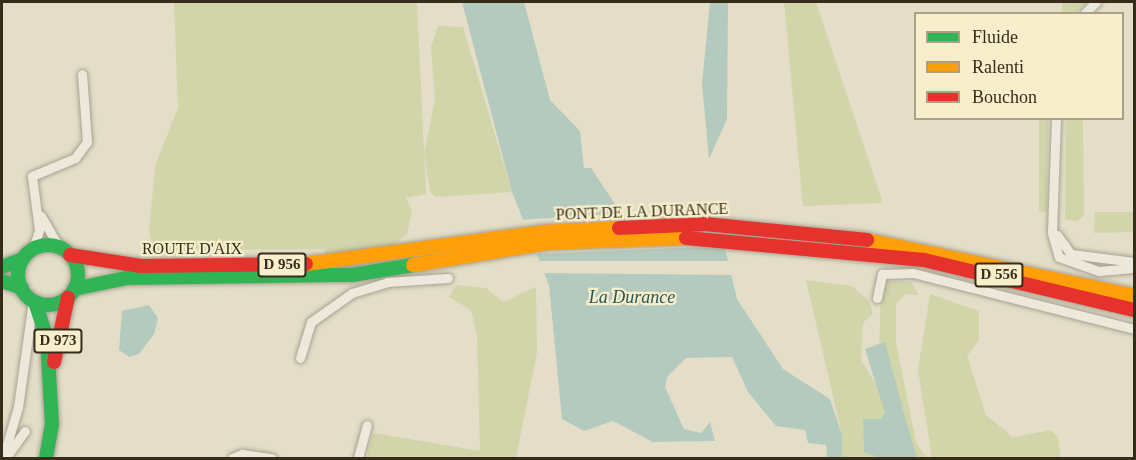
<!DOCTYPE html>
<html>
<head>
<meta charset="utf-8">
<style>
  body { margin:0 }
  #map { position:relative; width:1136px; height:460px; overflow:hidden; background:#e4dec8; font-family:Georgia,serif }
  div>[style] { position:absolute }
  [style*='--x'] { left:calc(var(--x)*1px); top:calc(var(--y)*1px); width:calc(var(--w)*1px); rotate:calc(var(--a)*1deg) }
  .green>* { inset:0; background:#d1d5a9 }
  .water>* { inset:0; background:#b5cabe }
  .pier>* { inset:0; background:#e4dec8 }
  .roads { filter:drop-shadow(0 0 2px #a8a292) drop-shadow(0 0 2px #a8a292) }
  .street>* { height:9px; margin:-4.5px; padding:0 4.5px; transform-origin:4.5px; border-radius:4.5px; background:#ece8db }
  .fast>* { height:14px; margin:-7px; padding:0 7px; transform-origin:7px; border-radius:7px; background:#30b455 }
  .fast>.ring { margin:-7px; padding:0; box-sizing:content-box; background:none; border:14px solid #30b455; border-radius:50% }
  .slow>* { height:14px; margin:-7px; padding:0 7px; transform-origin:7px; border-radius:7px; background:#ff9f0a }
  .jam>* { height:14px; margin:-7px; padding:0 7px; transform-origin:7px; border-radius:7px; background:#e5322d }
  span { translate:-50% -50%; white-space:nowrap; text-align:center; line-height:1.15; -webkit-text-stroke:4.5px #f7eecc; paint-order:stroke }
  .shield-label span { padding:2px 4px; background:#f7eecc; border:2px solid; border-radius:4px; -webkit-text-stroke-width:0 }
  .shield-label { font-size:15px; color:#372b1b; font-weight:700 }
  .street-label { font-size:16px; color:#372b1b }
  .water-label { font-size:18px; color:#295657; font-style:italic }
  .frame { position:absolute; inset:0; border:3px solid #372b1b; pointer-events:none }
  .legend { position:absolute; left:914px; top:12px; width:210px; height:108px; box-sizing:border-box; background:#f7eecc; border:2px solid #aaa085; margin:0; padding:8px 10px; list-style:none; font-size:18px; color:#372b1b }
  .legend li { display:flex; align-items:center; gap:12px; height:30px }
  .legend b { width:30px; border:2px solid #aaa085 }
</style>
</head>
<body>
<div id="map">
  <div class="green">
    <i style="clip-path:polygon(174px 2px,417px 2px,426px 194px,406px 198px,412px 211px,407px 234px,392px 246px,325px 255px,326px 249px,153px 251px,149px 228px,156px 163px,178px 108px)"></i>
    <i style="clip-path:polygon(784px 2px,816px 2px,883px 203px,803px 206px)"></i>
    <i style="clip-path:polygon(1062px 2px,1087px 2px,1075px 14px,1062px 13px)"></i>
    <i style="clip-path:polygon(438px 26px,463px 27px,512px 192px,435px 197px,430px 191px,424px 153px,435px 100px,431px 47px)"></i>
    <i style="clip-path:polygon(1039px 119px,1048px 119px,1047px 213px,1039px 211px)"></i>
    <i style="clip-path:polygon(1066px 119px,1083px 120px,1084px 216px,1077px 221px,1065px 220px)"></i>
    <i style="clip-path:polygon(1095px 212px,1134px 212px,1134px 232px,1094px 233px)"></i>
    <i style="clip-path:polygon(806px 280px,852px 286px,869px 301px,873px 313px,863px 323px,861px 361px,884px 396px,894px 458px,842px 458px,842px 435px)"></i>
    <i style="clip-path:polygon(881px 281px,911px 282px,919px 295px,906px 294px,896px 304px,896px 343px,916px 442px,927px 458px,904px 458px,879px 360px)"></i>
    <i style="clip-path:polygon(456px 285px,486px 288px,503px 302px,536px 287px,537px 352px,516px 458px,367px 458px,373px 433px,480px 451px,477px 336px,471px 310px,449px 297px)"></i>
    <i style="clip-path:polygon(930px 294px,979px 311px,979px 340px,967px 356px,986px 415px,1013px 437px,1051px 430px,1058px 437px,1061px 458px,932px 458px,918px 370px)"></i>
  </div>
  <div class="water">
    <i style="clip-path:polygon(462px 2px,524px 2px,550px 100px,580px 131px,584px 168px,591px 168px,621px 213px,662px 216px,706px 207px,717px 215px,737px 299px,783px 369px,830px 399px,842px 435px,842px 458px,827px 458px,826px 445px,808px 443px,805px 430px,776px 426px,748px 392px,732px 357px,686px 358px,667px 377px,665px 387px,684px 429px,701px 433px,710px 422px,715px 441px,653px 442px,613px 421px,584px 431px,562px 419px,549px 285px,512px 192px)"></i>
    <i style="clip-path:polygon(710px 2px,728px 2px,727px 119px,709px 159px,702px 84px)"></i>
    <i style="clip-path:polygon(149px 305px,158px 318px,154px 334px,139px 354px,129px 357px,119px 350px,122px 311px)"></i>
    <i style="clip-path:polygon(885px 342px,903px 410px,917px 458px,882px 458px,864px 452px,863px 419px,880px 419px,885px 413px,865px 349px)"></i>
  </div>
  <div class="pier">
    <i style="clip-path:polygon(670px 210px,716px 211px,726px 246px,534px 254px,520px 220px)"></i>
    <i style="clip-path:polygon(537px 261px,728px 261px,732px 275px,542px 273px)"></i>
  </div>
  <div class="roads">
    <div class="street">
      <i style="--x:1084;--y:14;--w:17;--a:-45"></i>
      <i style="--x:1056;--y:118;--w:115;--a:92"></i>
      <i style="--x:1052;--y:233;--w:25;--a:74"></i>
      <i style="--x:1059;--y:257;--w:42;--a:19.3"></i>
      <i style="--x:1099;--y:271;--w:35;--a:-5"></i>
      <i style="--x:41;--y:216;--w:36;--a:60"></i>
      <i style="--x:1057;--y:235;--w:24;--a:54"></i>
      <i style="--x:1071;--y:254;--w:64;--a:7.2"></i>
      <i style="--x:33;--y:249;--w:20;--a:-72"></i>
      <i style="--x:39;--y:230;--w:54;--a:-97.4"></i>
      <i style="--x:32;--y:176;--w:47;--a:-22.7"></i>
      <i style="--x:75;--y:158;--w:20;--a:-53"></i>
      <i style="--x:87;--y:142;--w:68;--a:-94.2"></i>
      <i style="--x:877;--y:298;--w:25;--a:-78"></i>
      <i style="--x:882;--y:274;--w:31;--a:-2"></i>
      <i style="--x:913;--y:273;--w:228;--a:14.2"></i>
      <i style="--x:300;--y:358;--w:38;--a:-73"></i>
      <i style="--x:311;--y:322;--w:50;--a:-35.3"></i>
      <i style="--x:352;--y:293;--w:37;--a:-17"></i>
      <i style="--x:387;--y:282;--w:61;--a:-3.8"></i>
      <i style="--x:6;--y:457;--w:32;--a:-54"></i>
      <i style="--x:3;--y:458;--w:53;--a:-73.6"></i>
      <i style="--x:18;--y:407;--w:108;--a:-82"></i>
      <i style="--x:232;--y:458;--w:11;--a:-22"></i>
      <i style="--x:242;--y:454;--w:30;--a:8"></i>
      <i style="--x:358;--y:458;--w:34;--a:-75"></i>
    </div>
    <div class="fast">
      <i class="ring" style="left:18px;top:245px;width:46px;height:46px"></i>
      <i style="--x:2;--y:267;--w:22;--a:-21"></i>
      <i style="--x:2;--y:281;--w:21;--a:19"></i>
      <i style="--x:74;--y:289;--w:53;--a:-11.9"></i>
      <i style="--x:126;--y:278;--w:226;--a:-0.8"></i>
      <i style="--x:352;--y:275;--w:62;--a:-9.3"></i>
      <i style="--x:35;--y:302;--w:38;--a:72"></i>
      <i style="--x:47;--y:338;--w:86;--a:86.7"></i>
      <i style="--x:52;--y:424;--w:35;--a:100"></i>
    </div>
    <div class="slow">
      <i style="--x:867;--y:240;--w:273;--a:11.8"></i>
      <i style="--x:306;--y:264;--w:240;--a:-7.7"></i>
      <i style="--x:544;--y:232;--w:75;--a:-3.1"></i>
      <i style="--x:413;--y:265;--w:136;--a:-9.3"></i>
      <i style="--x:547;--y:243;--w:139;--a:-2.1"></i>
    </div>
    <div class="jam">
      <i style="--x:619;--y:228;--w:86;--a:-2.7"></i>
      <i style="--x:705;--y:224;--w:163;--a:5.6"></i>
      <i style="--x:686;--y:238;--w:239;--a:5.3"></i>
      <i style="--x:924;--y:260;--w:216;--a:13.4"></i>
      <i style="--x:70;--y:255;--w:72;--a:8.8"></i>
      <i style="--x:141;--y:266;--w:165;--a:-0.7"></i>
      <i style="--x:54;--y:362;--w:66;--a:-77.8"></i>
    </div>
  </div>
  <div class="shield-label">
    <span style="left:282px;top:265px">D 956</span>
    <span style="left:999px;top:275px">D 556</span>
    <span style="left:58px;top:341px">D 973</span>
  </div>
  <div class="street-label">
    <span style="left:642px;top:212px;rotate:-2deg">PONT DE LA DURANCE</span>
    <span style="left:192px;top:249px">ROUTE D'AIX</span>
  </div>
  <div class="water-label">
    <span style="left:632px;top:297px">La Durance</span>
  </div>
  <div class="frame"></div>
  <ul class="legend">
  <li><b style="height:8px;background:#30b455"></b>Fluide</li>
  <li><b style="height:8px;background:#ff9f0a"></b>Ralenti</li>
  <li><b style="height:8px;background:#e5322d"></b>Bouchon</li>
  </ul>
</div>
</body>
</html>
